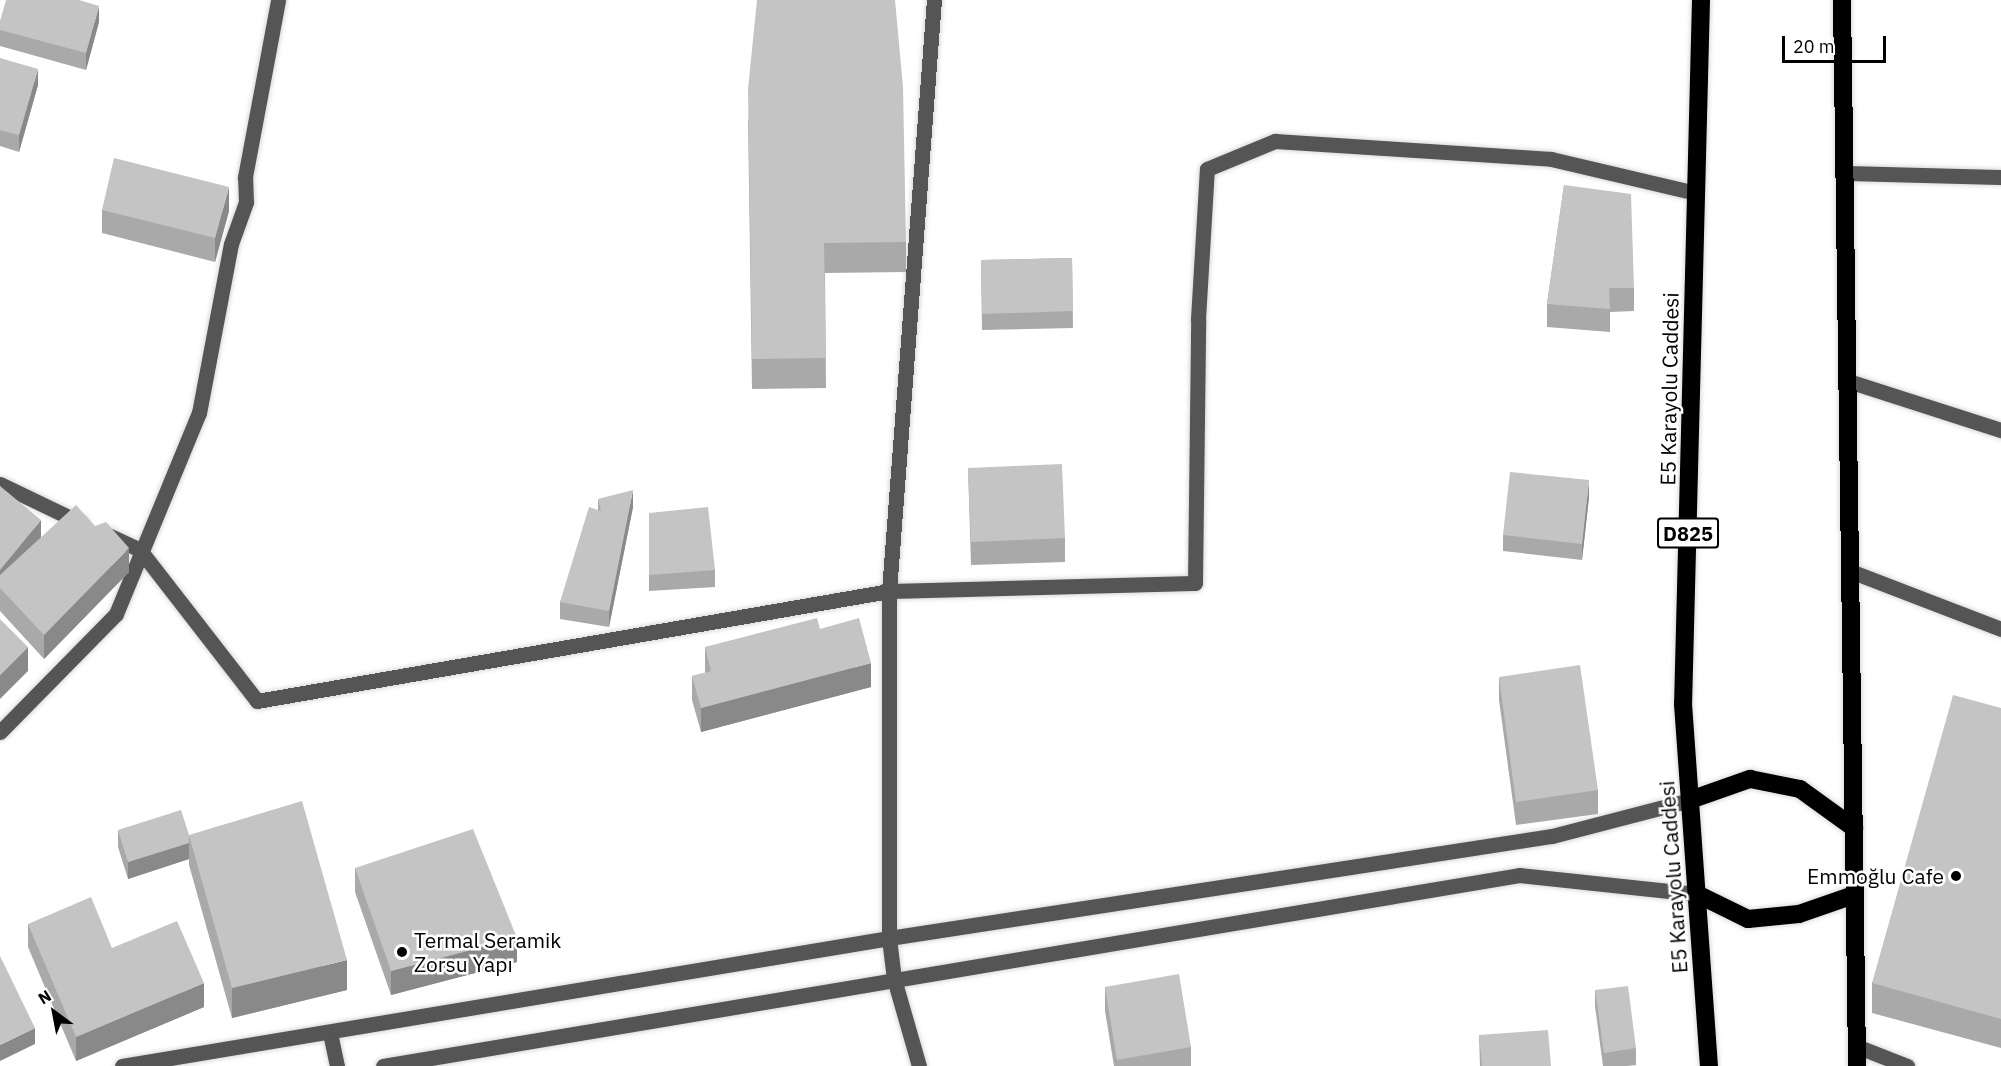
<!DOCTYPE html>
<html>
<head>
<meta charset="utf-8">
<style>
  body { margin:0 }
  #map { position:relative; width:2001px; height:1066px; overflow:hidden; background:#fff; font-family:"IBM Plex Sans",sans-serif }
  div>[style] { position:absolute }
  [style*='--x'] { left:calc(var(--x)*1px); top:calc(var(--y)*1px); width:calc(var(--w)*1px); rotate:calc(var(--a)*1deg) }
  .roads { filter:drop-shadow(0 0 2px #dbdbdb) drop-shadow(0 0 2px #dbdbdb) }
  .minor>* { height:15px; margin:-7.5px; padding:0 7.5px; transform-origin:7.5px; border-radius:7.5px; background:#555 }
  .highway>* { height:18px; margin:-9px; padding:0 9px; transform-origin:9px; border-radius:9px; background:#000 }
  .wall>* { inset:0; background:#a9a9a9 }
  .shaded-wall>* { inset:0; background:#898989 }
  .building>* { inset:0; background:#c4c4c4 }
  .dots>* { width:16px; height:16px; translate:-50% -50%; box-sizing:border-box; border:3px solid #fff; border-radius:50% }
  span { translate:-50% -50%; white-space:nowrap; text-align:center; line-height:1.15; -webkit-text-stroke:5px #fff; paint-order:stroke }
  .shield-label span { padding:2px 4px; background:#fff; border:2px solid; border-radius:4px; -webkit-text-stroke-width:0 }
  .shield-label { font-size:20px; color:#000; font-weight:700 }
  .street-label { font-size:21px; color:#000 }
  .poi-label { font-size:21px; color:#000 }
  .right { translate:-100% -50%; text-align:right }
  .left { translate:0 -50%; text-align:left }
  .north { position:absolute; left:24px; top:982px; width:60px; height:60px; -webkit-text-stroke:4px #fff; paint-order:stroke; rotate:328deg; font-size:16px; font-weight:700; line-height:24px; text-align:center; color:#000 }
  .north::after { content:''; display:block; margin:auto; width:21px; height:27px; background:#000; clip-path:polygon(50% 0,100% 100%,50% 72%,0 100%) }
  .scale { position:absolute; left:1782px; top:36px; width:104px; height:27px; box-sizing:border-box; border:3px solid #000; border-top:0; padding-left:8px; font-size:18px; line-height:21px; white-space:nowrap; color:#000; -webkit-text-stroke:4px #fff; paint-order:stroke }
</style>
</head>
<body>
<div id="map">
  <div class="roads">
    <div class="minor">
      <i style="--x:1845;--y:173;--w:156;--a:1.5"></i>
      <i style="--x:1848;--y:381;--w:161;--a:17.8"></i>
      <i style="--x:0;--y:484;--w:90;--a:25.7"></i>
      <i style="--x:106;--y:534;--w:38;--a:25"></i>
      <i style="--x:140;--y:550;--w:191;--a:52.2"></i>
      <i style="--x:257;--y:701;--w:642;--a:-9.87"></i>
      <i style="--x:889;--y:591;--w:306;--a:-1.5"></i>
      <i style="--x:1195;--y:583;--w:264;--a:-89.3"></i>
      <i style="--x:1198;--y:319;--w:150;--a:-86.6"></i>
      <i style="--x:1207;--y:169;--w:74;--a:-22.4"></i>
      <i style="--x:1275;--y:141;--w:277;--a:3.7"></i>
      <i style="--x:1551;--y:159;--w:149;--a:13.2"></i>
      <i style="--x:1850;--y:571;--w:162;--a:21"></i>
      <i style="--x:0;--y:732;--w:165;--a:-45.5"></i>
      <i style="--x:116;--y:614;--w:217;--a:-67.6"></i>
      <i style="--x:199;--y:413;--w:172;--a:-79.3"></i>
      <i style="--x:231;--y:244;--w:45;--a:-70.3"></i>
      <i style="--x:246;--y:202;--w:25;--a:-92"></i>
      <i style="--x:245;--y:177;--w:180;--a:-79.4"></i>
      <i style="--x:330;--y:1033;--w:34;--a:78"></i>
      <i style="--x:1856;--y:1046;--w:55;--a:21.4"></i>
      <i style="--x:122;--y:1066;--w:778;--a:-9.47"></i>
      <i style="--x:889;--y:938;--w:671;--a:-8.75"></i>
      <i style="--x:1552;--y:836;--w:143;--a:-14.6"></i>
      <i style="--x:383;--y:1066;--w:1152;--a:-9.54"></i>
      <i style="--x:1519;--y:875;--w:179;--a:6.1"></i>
      <i style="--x:919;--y:1066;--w:91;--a:-106"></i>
      <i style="--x:894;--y:979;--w:41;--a:-97"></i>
      <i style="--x:889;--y:938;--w:347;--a:-90"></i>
      <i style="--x:889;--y:591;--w:593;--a:-85.65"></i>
    </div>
    <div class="highway">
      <i style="--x:1701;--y:0;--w:704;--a:91.46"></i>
      <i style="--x:1683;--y:704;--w:363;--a:85.9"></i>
      <i style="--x:1842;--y:0;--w:1066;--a:89.19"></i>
      <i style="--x:1690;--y:800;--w:64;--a:-19.3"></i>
      <i style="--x:1750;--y:779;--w:51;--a:11.3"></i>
      <i style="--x:1800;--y:789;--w:67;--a:35.8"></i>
      <i style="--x:1697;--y:894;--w:57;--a:26.1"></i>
      <i style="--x:1748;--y:919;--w:51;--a:-5.6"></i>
      <i style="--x:1799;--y:914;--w:58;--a:-19.1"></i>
    </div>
  </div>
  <div class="wall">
    <i style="clip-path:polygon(99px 22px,86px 70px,0 46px,0 30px)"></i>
    <i style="clip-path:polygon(0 58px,38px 85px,19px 152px,0 146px)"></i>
    <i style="clip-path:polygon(748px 119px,906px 242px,906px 272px,825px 273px,826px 388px,752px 389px)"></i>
    <i style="clip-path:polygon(1564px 185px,1634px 288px,1634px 311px,1610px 312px,1610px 332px,1547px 327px,1547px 304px)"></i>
    <i style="clip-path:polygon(102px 210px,229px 211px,215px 262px,102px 233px)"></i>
    <i style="clip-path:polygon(1072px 258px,1073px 328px,982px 330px,981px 260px)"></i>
    <i style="clip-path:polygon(968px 468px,1065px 538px,1065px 562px,971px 565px)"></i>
    <i style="clip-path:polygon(0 486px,41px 537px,129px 572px,44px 659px,0 611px)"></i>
    <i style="clip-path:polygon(1589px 497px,1582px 560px,1503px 551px,1503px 535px)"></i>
    <i style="clip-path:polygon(598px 499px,633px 507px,609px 627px,560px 619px,560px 602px,598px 510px)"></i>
    <i style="clip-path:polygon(649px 513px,715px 570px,715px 587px,649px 591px)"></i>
    <i style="clip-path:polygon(820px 629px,871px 687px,701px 732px,692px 700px,692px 676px,705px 673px,705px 647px)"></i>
    <i style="clip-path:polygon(1499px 677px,1598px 790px,1598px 814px,1516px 825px,1499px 700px)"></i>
    <i style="clip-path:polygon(2001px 708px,2001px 1048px,1872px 1013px,1872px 983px)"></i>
    <i style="clip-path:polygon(118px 830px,189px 835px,347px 990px,232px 1018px,189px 865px,189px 859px,128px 879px,118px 847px)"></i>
    <i style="clip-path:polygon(355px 868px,517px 962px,391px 995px,355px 892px)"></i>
    <i style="clip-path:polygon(28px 924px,112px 948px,204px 1007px,76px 1061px,28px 947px)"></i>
    <i style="clip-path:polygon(1105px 987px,1191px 1047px,1191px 1066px,1114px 1066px,1105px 1011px)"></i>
    <i style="clip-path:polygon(1595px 990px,1636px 1048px,1636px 1065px,1627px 1066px,1603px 1066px,1595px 1006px)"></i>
    <i style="clip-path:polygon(1479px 1035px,1551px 1066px,1480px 1066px)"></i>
  </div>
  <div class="shaded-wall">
    <i style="clip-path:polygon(99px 6px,99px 22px,86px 70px,86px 53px)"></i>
    <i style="clip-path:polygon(38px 69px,38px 85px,19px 152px,19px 135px)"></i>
    <i style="clip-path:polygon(229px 187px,229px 211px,215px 262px,215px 238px)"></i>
    <i style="clip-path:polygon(1589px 480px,1589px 497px,1582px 560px,1582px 544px)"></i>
    <i style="clip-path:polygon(633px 490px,633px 507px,609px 627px,609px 611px)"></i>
    <i style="clip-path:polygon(41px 520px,41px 544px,0 588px,0 570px)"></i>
    <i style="clip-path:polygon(129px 548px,129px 572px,44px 659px,44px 635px)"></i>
    <i style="clip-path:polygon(28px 647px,28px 671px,0 699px,0 675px)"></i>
    <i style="clip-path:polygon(871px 663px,871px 687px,701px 732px,701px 708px)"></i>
    <i style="clip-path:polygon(189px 843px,189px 859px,128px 879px,128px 862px)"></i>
    <i style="clip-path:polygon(517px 938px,517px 962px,391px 995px,391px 971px)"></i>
    <i style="clip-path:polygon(347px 960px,347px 990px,232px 1018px,232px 988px)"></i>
    <i style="clip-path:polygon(204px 983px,204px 1007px,76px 1061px,76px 1037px)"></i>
    <i style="clip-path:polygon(35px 1028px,35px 1044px,0 1061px,0 1045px)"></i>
  </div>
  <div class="building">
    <i style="clip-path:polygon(6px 0,79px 0,99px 6px,86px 53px,0 30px,0 21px)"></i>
    <i style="clip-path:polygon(757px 0,895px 0,903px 87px,906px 242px,824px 243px,826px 358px,752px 359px,748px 89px)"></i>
    <i style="clip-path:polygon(0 58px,38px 69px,19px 135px,0 130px)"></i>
    <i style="clip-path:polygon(114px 158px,229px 187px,215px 238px,102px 210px)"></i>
    <i style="clip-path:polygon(1564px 185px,1631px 194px,1634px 288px,1609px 288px,1610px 309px,1547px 304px)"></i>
    <i style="clip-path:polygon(1072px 258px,1073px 311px,982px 314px,981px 260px)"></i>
    <i style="clip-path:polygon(1062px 464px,1065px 538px,971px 542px,968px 468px)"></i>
    <i style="clip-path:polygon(1510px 472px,1589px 480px,1582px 544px,1503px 535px)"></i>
    <i style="clip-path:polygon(0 486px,41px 520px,0 570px)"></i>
    <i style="clip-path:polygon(633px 490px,609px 611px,560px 602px,589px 507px,601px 511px,598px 499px)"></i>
    <i style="clip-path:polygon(76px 505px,95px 526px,106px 522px,129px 548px,44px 635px,0 588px,0 575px)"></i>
    <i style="clip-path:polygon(708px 507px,715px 570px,649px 575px,649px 513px)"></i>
    <i style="clip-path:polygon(817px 618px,820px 629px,859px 618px,871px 663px,701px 708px,692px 676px,711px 671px,705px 647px)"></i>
    <i style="clip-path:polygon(0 619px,28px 647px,0 675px)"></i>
    <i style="clip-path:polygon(1580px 665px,1598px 790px,1516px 802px,1499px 677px)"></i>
    <i style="clip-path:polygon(1953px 695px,2001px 708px,2001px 1019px,1872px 983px)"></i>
    <i style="clip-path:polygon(302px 801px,347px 960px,232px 988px,189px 835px)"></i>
    <i style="clip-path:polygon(181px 810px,189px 835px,189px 843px,128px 862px,118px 830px)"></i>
    <i style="clip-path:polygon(473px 829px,517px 938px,391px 971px,355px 868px)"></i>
    <i style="clip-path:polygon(91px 897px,112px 948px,177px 921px,204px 983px,76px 1037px,28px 924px)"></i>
    <i style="clip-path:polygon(0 956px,35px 1028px,0 1045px)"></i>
    <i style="clip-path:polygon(1179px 974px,1191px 1047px,1117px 1060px,1105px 987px)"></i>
    <i style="clip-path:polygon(1628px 986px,1636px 1048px,1604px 1053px,1595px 990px)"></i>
    <i style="clip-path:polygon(1548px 1030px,1551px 1066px,1482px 1066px,1479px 1035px)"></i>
  </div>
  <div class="dots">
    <i style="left:1956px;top:876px;background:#000"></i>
    <i style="left:402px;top:952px;background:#000"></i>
  </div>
  <div class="shield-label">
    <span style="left:1688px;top:533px">D825</span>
  </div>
  <div class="street-label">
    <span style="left:1669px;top:389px;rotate:-89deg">E5 Karayolu Caddesi</span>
    <span style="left:1673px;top:877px;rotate:-94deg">E5 Karayolu Caddesi</span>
  </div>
  <div class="poi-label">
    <span class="right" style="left:1944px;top:876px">Emmoğlu Cafe</span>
    <span class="left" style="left:414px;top:952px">Termal Seramik<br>Zorsu Yapı</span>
  </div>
  <div class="north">N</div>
  <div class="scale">20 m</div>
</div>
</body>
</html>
